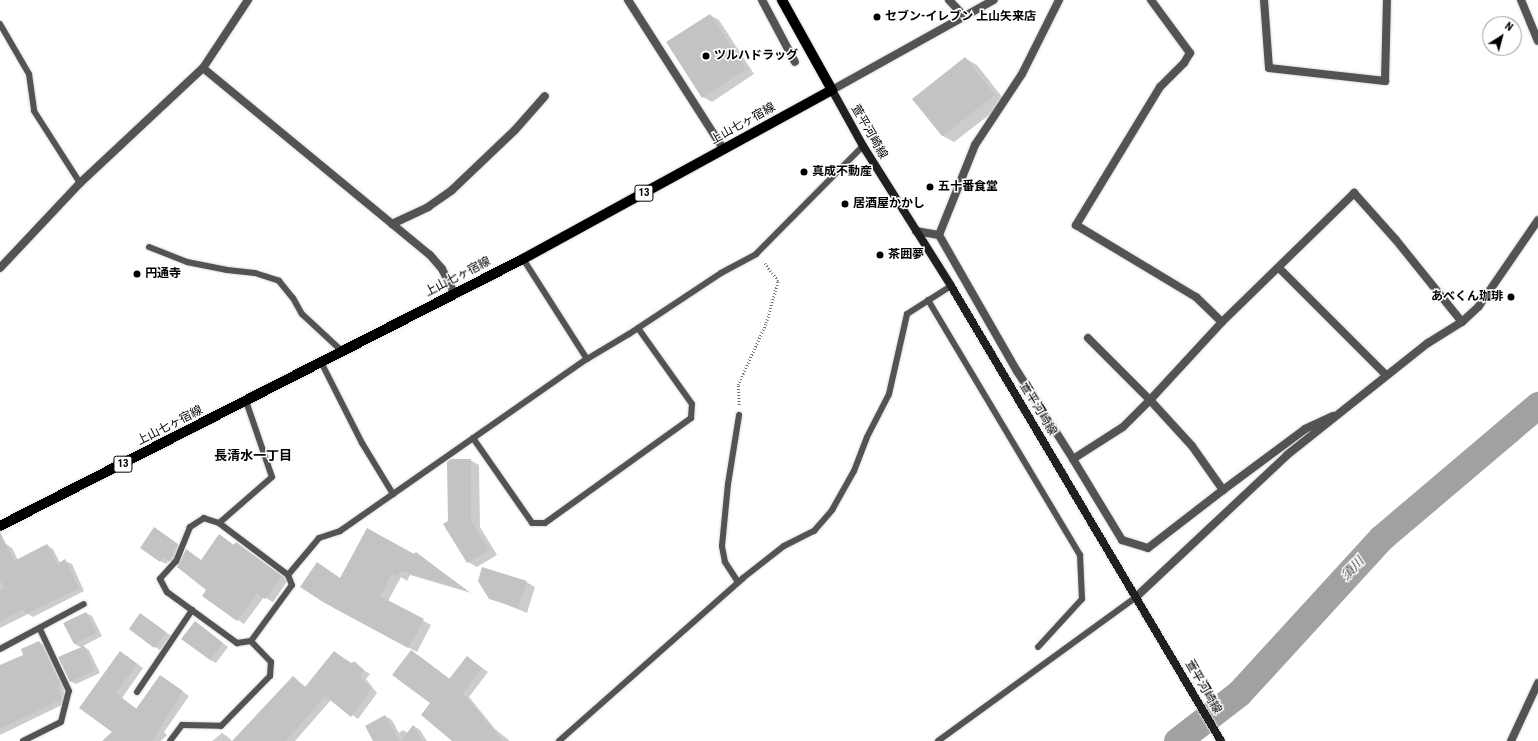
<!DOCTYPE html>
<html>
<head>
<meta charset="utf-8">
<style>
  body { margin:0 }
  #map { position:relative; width:1538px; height:741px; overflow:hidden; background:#fff; font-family:"Roboto Condensed","Noto Sans JP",sans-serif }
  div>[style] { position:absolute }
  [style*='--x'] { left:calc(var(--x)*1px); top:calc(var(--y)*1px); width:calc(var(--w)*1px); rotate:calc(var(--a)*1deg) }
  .shadow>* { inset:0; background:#0003 }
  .river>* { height:27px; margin:-13.5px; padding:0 13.5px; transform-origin:13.5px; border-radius:13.5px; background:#a1a1a1 }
  .building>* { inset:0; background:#c3c3c3 }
  .path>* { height:2.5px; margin-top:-1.25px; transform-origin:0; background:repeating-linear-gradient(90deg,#757575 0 1px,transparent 0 3px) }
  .roads { filter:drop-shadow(0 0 1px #dbdbdb) drop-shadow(0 0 1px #dbdbdb) }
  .service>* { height:6px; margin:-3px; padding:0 3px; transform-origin:3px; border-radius:3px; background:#535353 }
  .minor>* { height:8px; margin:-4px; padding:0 4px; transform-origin:4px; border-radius:4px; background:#535353 }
  .tertiary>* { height:8px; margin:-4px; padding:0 4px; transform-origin:4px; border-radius:4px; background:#535353 }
  .secondary>* { height:8px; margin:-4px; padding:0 4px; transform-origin:4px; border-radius:4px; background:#202020 }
  .primary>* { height:10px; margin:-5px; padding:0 5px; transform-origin:5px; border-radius:5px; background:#000 }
  .dots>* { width:11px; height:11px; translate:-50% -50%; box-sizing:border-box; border:2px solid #fff; border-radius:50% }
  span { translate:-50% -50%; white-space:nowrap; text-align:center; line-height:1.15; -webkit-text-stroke:3px #fff; paint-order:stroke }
  .shield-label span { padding:1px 3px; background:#fff; border:1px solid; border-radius:3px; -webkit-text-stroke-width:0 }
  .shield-label { font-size:11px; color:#000; font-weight:700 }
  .poi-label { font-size:12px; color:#000; font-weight:700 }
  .left { translate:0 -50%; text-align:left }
  .right { translate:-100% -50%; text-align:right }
  .street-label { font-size:12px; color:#000 }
  .neighbourhood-label { font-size:13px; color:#000; font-weight:700 }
  .water-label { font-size:13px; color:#424242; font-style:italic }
  .north { position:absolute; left:1482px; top:16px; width:40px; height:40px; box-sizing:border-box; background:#fff; border:1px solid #999; border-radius:50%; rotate:36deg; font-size:11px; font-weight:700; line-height:16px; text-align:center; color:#000 }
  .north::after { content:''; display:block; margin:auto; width:14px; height:18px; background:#000; clip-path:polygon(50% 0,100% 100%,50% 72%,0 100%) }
</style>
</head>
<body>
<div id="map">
  <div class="shadow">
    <i style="clip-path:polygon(710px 15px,719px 20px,754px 74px,712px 102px,703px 97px)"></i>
    <i style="clip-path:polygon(965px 58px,977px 65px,1006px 102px,954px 142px,943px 136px,913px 99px)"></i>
    <i style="clip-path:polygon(470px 460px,479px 465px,480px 527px,497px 555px,477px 567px,468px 562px,449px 522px)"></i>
    <i style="clip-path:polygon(155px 528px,183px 548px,175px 564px,169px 560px,166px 564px,160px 561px)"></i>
    <i style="clip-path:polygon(236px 543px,288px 580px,273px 602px,264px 597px,244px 624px,203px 596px,208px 590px,202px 561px)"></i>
    <i style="clip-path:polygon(6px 544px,12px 548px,18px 560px,47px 545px,53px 549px,60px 563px,65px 561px,72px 564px,84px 591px,33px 617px,28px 614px,0 628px,0 546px)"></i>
    <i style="clip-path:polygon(416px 553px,471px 593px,410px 575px,407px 581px,401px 577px,388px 601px,431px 625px,417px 652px,332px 607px,341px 579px)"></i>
    <i style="clip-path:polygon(526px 582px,535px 587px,527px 613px,490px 598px)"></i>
    <i style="clip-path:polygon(86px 613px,92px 616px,102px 636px,83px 646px,89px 650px,100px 673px,76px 684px,70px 681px,82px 648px,75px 644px,65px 623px)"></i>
    <i style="clip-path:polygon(146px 618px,171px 636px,160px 650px,155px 647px)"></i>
    <i style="clip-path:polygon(201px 626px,228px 647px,216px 663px,210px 660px)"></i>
    <i style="clip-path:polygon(39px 642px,45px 646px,66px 689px,63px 690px,68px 702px,0 735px,0 668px,25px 656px)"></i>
    <i style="clip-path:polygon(334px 652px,370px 674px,366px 679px,377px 693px,358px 719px,331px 700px,295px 741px,233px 741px,293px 678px,306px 687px)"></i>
    <i style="clip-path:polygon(418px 655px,450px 679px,467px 657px,488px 672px,469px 697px,495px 729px,510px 741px,453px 741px,431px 703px)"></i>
    <i style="clip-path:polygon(127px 656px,143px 668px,122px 698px,137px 709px,166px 680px,189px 696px,164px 732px,167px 735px,161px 741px,104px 741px,114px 732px,80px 707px)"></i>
    <i style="clip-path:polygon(385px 716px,392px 720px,399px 733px,403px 730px,408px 733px,414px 726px,420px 730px,427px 741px,374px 741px)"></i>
    <i style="clip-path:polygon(222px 733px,228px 737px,232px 741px,212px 741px)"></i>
  </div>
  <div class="river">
    <i style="--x:1177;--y:741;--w:78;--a:-37.7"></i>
    <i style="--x:1239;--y:693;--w:210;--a:-47.5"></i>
    <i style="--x:1381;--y:538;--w:206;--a:-40.3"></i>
  </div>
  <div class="building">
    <i style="clip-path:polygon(710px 14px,746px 69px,702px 98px,666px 42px)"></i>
    <i style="clip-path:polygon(965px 57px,995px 95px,942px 136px,912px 99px)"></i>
    <i style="clip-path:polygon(451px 459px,471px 459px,471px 521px,489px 550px,467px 563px,443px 524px,448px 521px,447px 462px)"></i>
    <i style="clip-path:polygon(154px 527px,178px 544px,169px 562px,163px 557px,160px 562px,140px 548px)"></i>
    <i style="clip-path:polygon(367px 528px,414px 554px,416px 552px,466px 590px,401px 571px,398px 577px,392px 573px,380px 596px,424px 619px,408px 648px,323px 602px,300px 587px,317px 562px,340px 578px)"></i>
    <i style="clip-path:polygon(0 532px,14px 561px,47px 544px,57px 564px,65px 559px,79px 588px,26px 614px,24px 609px,0 621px,0 590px,4px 588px,0 580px)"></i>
    <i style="clip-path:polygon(219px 534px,234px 545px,236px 542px,282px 576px,265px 599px,257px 594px,237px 621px,202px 596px,206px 590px,177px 567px,186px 549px,201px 560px)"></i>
    <i style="clip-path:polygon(482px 567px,527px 581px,518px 608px,489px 599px,478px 581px)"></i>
    <i style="clip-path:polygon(86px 612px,97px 633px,74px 644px,63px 623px)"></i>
    <i style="clip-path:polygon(140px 613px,166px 632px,154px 648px,129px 629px)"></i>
    <i style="clip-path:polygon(195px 621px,223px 643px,210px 660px,181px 639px)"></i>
    <i style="clip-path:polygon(39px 641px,61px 685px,58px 687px,62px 699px,0 729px,0 665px,23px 655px,21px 649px)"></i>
    <i style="clip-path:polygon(84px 646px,95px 670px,70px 682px,58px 657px)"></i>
    <i style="clip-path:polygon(411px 650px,449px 679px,467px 656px,482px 668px,463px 693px,503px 741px,452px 741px,421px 715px,430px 703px,392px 675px)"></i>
    <i style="clip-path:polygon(120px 651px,137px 664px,116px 693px,136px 709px,160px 675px,183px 691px,152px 741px,102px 741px,112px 732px,79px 708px)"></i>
    <i style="clip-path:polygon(334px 651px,351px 664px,354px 661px,364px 670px,360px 675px,371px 689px,351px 717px,325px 696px,286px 741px,232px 741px,293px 676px,305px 687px)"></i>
    <i style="clip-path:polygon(385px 715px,400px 741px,373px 741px,365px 726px)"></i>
    <i style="clip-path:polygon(413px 725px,423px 741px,401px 741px)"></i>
  </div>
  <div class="path">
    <i style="--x:739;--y:405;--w:20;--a:-93"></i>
    <i style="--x:738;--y:385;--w:68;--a:-65.7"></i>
    <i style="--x:766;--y:323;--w:44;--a:-74.1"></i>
    <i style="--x:778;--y:281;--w:24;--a:-128"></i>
  </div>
  <div class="roads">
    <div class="service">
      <i style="--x:0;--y:24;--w:58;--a:59.9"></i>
      <i style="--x:29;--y:74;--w:37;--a:82"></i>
      <i style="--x:34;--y:111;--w:85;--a:57.4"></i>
      <i style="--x:149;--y:247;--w:41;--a:21.5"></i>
      <i style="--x:187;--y:262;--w:41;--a:11.3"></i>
      <i style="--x:227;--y:270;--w:28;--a:6"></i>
      <i style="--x:255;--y:273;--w:25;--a:18"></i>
      <i style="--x:279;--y:281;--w:22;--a:51"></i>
      <i style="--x:293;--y:298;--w:18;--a:61"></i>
      <i style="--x:302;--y:314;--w:54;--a:42.8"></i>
      <i style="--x:928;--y:300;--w:297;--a:59.2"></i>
      <i style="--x:1080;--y:555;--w:44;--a:87.4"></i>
      <i style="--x:1082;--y:599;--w:65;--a:132.5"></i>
      <i style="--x:587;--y:359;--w:49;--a:-30.8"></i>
      <i style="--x:629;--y:334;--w:110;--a:-33.5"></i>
      <i style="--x:721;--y:273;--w:40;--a:-28"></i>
      <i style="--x:756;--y:254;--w:152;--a:-45.3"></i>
      <i style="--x:321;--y:362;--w:91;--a:63.2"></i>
      <i style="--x:362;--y:443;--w:60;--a:58.7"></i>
      <i style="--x:246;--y:401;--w:80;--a:71.1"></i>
      <i style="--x:272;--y:477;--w:70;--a:139"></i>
      <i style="--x:219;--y:523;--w:16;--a:-162"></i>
      <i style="--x:204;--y:518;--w:17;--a:147"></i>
      <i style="--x:190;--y:527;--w:37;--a:112"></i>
      <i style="--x:176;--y:561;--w:24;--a:132"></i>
      <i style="--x:160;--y:579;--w:15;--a:62"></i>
      <i style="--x:167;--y:592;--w:87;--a:36.1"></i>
      <i style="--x:237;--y:643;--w:14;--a:-8"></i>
      <i style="--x:251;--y:641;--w:69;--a:-53.8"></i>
      <i style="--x:292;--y:585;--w:11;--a:-112"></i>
      <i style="--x:288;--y:575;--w:48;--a:-50"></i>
      <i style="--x:319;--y:538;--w:22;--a:-18"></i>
      <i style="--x:340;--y:531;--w:301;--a:-34.9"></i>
      <i style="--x:587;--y:359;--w:119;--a:-122.6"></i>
      <i style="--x:473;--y:438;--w:103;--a:55.2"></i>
      <i style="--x:532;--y:523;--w:13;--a:0"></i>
      <i style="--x:545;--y:523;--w:180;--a:-35.7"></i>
      <i style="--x:691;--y:418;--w:14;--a:-86"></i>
      <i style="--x:692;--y:404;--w:93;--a:-125.4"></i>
      <i style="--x:219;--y:523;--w:86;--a:37"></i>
      <i style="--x:738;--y:582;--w:24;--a:-123"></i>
      <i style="--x:725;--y:562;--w:16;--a:-101"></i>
      <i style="--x:722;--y:546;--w:62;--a:-84.5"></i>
      <i style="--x:728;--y:484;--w:70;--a:-80.9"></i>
      <i style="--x:0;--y:649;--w:95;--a:-28.2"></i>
      <i style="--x:137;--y:692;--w:99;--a:-56.1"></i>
      <i style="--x:23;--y:741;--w:42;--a:-26.6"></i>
      <i style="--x:61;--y:722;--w:32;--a:-76"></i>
      <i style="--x:69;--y:691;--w:68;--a:-115.1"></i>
      <i style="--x:170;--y:741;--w:20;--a:-53"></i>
      <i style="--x:182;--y:725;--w:39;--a:1"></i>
      <i style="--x:221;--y:726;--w:70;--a:-45.6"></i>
      <i style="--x:270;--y:676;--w:14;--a:-86"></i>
      <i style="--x:271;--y:662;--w:29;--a:-134"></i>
      <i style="--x:559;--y:741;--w:246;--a:-41.5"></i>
      <i style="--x:743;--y:578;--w:52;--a:-38"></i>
      <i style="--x:784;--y:546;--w:34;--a:-27"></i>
      <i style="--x:814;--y:531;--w:28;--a:-49"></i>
      <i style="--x:832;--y:510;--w:45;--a:-60.6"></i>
      <i style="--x:854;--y:471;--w:36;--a:-69"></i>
      <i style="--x:867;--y:437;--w:48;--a:-62.9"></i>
      <i style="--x:889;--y:394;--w:82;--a:-77.3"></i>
      <i style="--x:907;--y:314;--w:52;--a:-32.5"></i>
      <i style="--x:938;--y:741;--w:245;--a:-36"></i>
    </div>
    <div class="minor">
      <i style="--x:628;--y:0;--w:178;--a:57.4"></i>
      <i style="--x:762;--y:0;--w:70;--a:62"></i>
      <i style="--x:949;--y:0;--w:22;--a:47"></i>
      <i style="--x:1151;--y:0;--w:66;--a:53.7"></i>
      <i style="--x:1190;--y:53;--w:12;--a:121"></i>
      <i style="--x:1184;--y:63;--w:34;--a:135"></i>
      <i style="--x:1160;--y:87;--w:162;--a:121.3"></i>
      <i style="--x:1076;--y:225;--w:140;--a:31"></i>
      <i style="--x:1196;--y:297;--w:36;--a:44"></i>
      <i style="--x:1264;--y:0;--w:68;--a:85.8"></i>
      <i style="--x:1269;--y:68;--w:117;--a:6.4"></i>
      <i style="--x:1385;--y:81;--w:81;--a:-88.6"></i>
      <i style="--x:203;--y:68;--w:294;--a:39.5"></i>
      <i style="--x:430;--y:255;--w:18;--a:49"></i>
      <i style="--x:442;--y:269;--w:27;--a:63"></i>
      <i style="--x:392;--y:224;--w:40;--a:-25"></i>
      <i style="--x:428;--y:207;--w:29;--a:-35"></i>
      <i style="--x:452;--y:190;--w:87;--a:-43.6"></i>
      <i style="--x:515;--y:130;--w:45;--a:-48.6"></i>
      <i style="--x:916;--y:231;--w:23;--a:10"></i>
      <i style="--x:939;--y:235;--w:157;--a:60.2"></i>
      <i style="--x:1017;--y:371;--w:104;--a:57.5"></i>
      <i style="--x:939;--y:235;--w:97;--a:-68.2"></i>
      <i style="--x:975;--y:145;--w:85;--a:-56.5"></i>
      <i style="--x:1022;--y:74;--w:83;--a:-63.4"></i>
      <i style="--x:0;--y:268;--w:117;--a:-46.7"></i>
      <i style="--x:80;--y:183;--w:168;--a:-43.1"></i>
      <i style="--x:203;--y:68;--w:82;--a:-56.5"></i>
      <i style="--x:1279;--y:268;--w:151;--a:45"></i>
      <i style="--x:1088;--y:338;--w:88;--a:45"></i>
      <i style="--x:1150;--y:400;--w:62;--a:47.6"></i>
      <i style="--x:1192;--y:446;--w:54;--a:54.8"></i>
      <i style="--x:1223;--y:490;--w:95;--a:142.3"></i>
      <i style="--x:1148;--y:548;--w:27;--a:-163"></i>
      <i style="--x:1122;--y:540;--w:95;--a:-121.2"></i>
      <i style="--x:1073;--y:459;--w:59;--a:-32.6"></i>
      <i style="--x:1123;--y:427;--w:38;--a:-45"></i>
      <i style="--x:1150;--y:400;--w:106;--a:-47.3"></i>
      <i style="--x:1222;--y:322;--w:185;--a:-44.3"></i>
      <i style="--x:1354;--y:193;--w:63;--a:48.2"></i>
      <i style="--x:1396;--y:240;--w:105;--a:51.2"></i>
      <i style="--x:1223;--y:490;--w:102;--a:-36.6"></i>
      <i style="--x:1305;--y:429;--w:31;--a:-25"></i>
      <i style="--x:1511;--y:741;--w:64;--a:-65"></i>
    </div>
    <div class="tertiary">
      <i style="--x:1521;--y:0;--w:44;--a:67.5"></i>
      <i style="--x:832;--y:90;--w:185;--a:-29.1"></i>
      <i style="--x:1136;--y:597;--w:207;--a:-43.2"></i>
      <i style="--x:1287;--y:455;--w:180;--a:-38.5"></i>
      <i style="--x:1428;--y:343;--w:40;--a:-32"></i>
      <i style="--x:1462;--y:322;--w:23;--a:-43"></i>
      <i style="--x:1479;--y:306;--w:104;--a:-55.5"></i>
    </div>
    <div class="secondary">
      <i style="--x:832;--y:90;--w:64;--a:61"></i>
      <i style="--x:863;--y:146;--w:165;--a:57.8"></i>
      <i style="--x:951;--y:286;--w:529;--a:59.31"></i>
    </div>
    <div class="primary">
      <i style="--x:0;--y:526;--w:587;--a:-27.05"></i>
      <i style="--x:523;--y:259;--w:352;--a:-28.7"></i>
      <i style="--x:832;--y:90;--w:103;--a:-119.1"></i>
    </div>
  </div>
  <div class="dots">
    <i style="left:877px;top:17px;background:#000"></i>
    <i style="left:706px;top:56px;background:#000"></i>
    <i style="left:804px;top:172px;background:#000"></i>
    <i style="left:930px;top:187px;background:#000"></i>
    <i style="left:845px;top:204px;background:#000"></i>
    <i style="left:880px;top:255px;background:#000"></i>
    <i style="left:137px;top:274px;background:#000"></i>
    <i style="left:1511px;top:297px;background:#000"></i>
  </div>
  <div class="shield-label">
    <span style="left:644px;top:193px">13</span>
    <span style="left:123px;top:464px">13</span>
  </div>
  <div class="poi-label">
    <span class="left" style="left:885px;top:17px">セブン-イレブン 上山矢来店</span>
    <span class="left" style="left:714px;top:56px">ツルハドラッグ</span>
    <span class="left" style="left:812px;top:172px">真成不動産</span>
    <span class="left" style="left:938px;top:187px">五十番食堂</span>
    <span class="left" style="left:853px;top:204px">居酒屋かかし</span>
    <span class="left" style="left:888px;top:255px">茶囲夢</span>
    <span class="left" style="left:145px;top:274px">円通寺</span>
    <span class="right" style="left:1503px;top:297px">あべくん珈琲</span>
  </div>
  <div class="street-label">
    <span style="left:743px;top:124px;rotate:-29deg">上山七ヶ宿線</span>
    <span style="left:869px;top:132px;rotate:60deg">萱平河崎線</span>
    <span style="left:458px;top:277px;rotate:-27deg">上山七ヶ宿線</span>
    <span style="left:1038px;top:409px;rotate:59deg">萱平河崎線</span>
    <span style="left:170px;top:426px;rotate:-27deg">上山七ヶ宿線</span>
    <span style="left:1203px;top:687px;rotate:60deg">萱平河崎線</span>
  </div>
  <div class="neighbourhood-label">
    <span style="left:253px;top:456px">長清水一丁目</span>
  </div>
  <div class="water-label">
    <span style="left:1353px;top:569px;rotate:-47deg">須川</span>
  </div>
  <div class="north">N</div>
</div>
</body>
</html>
